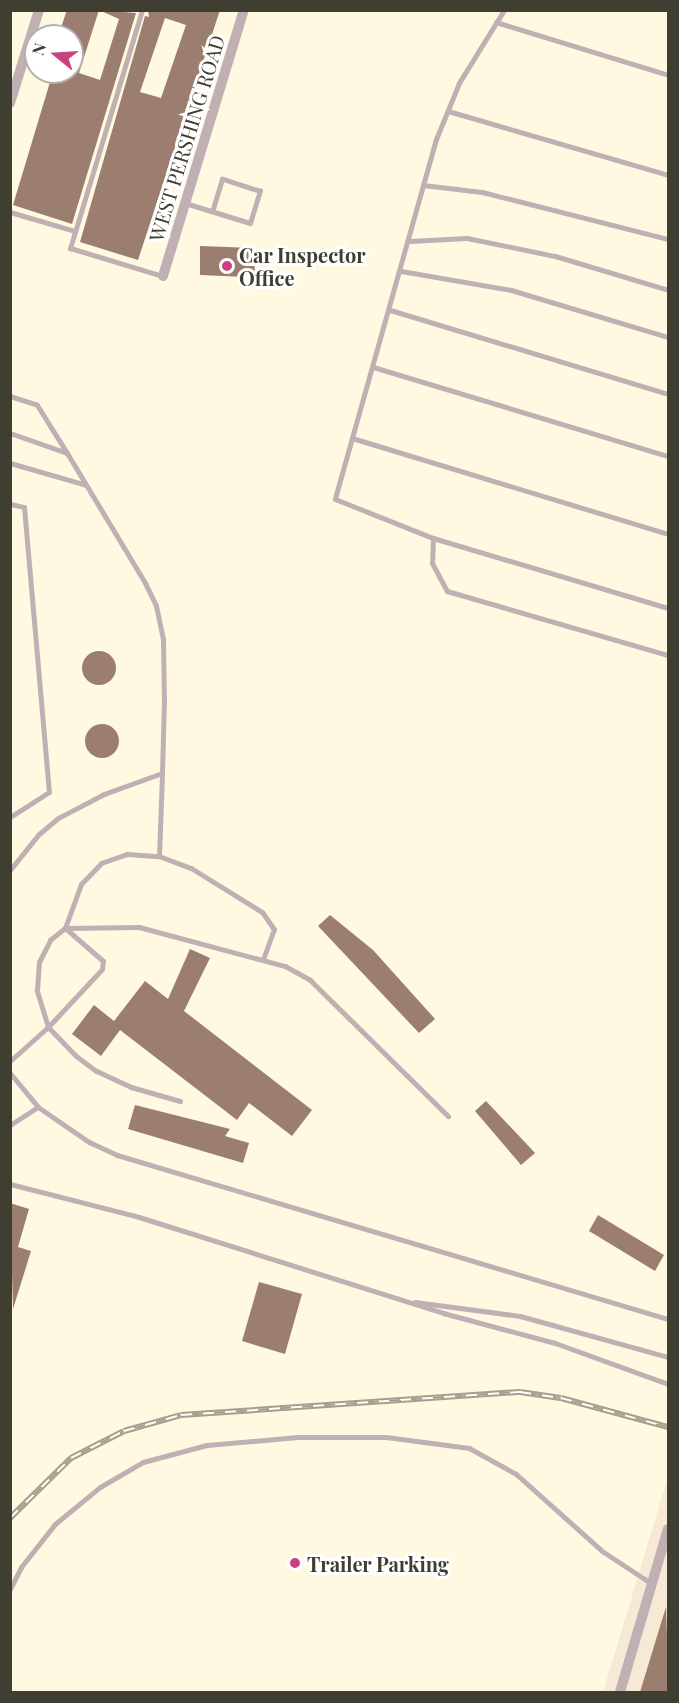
<!DOCTYPE html>
<html>
<head>
<meta charset="utf-8">
<style>
  body { margin:0 }
  #map { position:relative; width:679px; height:1703px; overflow:hidden; background:#fff9e1; font-family:"Playfair Display",serif }
  div>[style] { position:absolute }
  [style*='--x'] { left:calc(var(--x)*1px); top:calc(var(--y)*1px); width:calc(var(--w)*1px); rotate:calc(var(--a)*1deg) }
  .industrial>* { inset:0; background:#f6e9d6 }
  .building>* { inset:0; background:#9b7e70 }
  .round { border-radius:50% }
  .service>* { height:5px; margin:-2.5px; padding:0 2.5px; transform-origin:2.5px; border-radius:2.5px; background:#c0b0b4 }
  .minor>* { height:10px; margin:-5px; padding:0 5px; transform-origin:5px; border-radius:5px; background:#c0b0b4 }
  .rail>* { height:6px; margin-top:-3px; transform-origin:0; background:repeating-linear-gradient(90deg,#fff 0 11px,#a49f8d 0 22px); box-sizing:border-box; border-block:2px solid #a49f8d }
  .dots>* { width:16px; height:16px; translate:-50% -50%; box-sizing:border-box; border:3px solid #fff; border-radius:50% }
  span { translate:-50% -50%; white-space:nowrap; text-align:center; line-height:1.15; -webkit-text-stroke:6px #fff; paint-order:stroke }
  .street-label { font-size:20px; color:#403d31 }
  .poi-label { font-size:20px; color:#403d31; font-weight:700 }
  .left { translate:0 -50%; text-align:left }
  .frame { position:absolute; inset:0; border:12px solid #403d31; pointer-events:none }
  .north { position:absolute; left:24px; top:24px; width:60px; height:60px; box-sizing:border-box; background:#fff; border:2px solid #b3b1ad; border-radius:50%; rotate:288deg; font-size:16px; font-weight:700; line-height:24px; text-align:center; color:#403d31 }
  .north::after { content:''; display:block; margin:auto; width:21px; height:27px; background:#ca427f; clip-path:polygon(50% 0,100% 100%,50% 72%,0 100%) }
</style>
</head>
<body>
<div id="map">
  <div class="industrial">
    <i style="clip-path:polygon(668px 1477px,668px 1692px,603px 1692px)"></i>
  </div>
  <div class="building">
    <i style="clip-path:polygon(67px 10px,99px 10px,79px 73px,100px 80px,119px 19px,99px 10px,136px 13px,72px 224px,13px 205px,53px 72px,72px 72px,72px 36px,58px 36px)"></i>
    <i style="clip-path:polygon(evenodd,148px 10px,220px 10px,138px 260px,80px 242px,145px 16px,149px 17px,148px 10px,165px 18px,186px 25px,161px 98px,140px 92px,165px 18px)"></i>
    <i style="clip-path:polygon(200px 246px,253px 248px,255px 272px,245px 271px,245px 277px,200px 275px)"></i>
    <i class="round" style="left:82px;top:651px;width:34px;height:34px"></i>
    <i class="round" style="left:85px;top:724px;width:34px;height:34px"></i>
    <i style="clip-path:polygon(330px 915px,373px 950px,435px 1019px,419px 1033px,318px 926px)"></i>
    <i style="clip-path:polygon(190px 949px,210px 958px,184px 1011px,312px 1110px,292px 1136px,249px 1103px,237px 1120px,120px 1030px,101px 1056px,72px 1034px,94px 1005px,114px 1021px,145px 981px,168px 999px)"></i>
    <i style="clip-path:polygon(486px 1101px,535px 1153px,521px 1165px,475px 1111px)"></i>
    <i style="clip-path:polygon(135px 1105px,230px 1129px,225px 1136px,249px 1143px,243px 1163px,128px 1129px)"></i>
    <i style="clip-path:polygon(10px 1203px,29px 1209px,18px 1247px,31px 1251px,13px 1309px)"></i>
    <i style="clip-path:polygon(598px 1215px,664px 1255px,655px 1271px,589px 1231px)"></i>
    <i style="clip-path:polygon(259px 1282px,302px 1294px,285px 1354px,242px 1341px)"></i>
    <i style="clip-path:polygon(666px 1607px,669px 1692px,640px 1692px)"></i>
  </div>
  <div class="service">
    <i style="--x:142;--y:10;--w:249;--a:106.8"></i>
    <i style="--x:70;--y:248;--w:97;--a:16.8"></i>
    <i style="--x:504;--y:10;--w:86;--a:121.7"></i>
    <i style="--x:459;--y:83;--w:61;--a:112.3"></i>
    <i style="--x:436;--y:139;--w:374;--a:105.7"></i>
    <i style="--x:335;--y:499;--w:105;--a:21.7"></i>
    <i style="--x:433;--y:538;--w:245;--a:16.6"></i>
    <i style="--x:496;--y:22;--w:180;--a:17.1"></i>
    <i style="--x:448;--y:111;--w:229;--a:16.2"></i>
    <i style="--x:423;--y:185;--w:59;--a:6.8"></i>
    <i style="--x:482;--y:192;--w:192;--a:14.2"></i>
    <i style="--x:185;--y:203;--w:68;--a:17.1"></i>
    <i style="--x:250;--y:223;--w:34;--a:-73"></i>
    <i style="--x:260;--y:191;--w:40;--a:-162"></i>
    <i style="--x:222;--y:179;--w:34;--a:107"></i>
    <i style="--x:10;--y:212;--w:68;--a:16.3"></i>
    <i style="--x:410;--y:241;--w:57;--a:-3"></i>
    <i style="--x:467;--y:238;--w:90;--a:11.6"></i>
    <i style="--x:555;--y:256;--w:118;--a:16.7"></i>
    <i style="--x:401;--y:271;--w:112;--a:9.8"></i>
    <i style="--x:511;--y:290;--w:164;--a:16.7"></i>
    <i style="--x:390;--y:310;--w:290;--a:16.8"></i>
    <i style="--x:373;--y:367;--w:308;--a:16.8"></i>
    <i style="--x:10;--y:396;--w:28;--a:18"></i>
    <i style="--x:37;--y:405;--w:57;--a:58"></i>
    <i style="--x:10;--y:433;--w:60;--a:19.3"></i>
    <i style="--x:67;--y:453;--w:152;--a:59"></i>
    <i style="--x:145;--y:583;--w:25;--a:64"></i>
    <i style="--x:156;--y:606;--w:35;--a:78"></i>
    <i style="--x:163;--y:640;--w:61;--a:89.1"></i>
    <i style="--x:164;--y:701;--w:72;--a:91.6"></i>
    <i style="--x:162;--y:773;--w:62;--a:160.1"></i>
    <i style="--x:104;--y:794;--w:52;--a:152.4"></i>
    <i style="--x:58;--y:818;--w:26;--a:140"></i>
    <i style="--x:38;--y:835;--w:45;--a:128.7"></i>
    <i style="--x:352;--y:438;--w:330;--a:16.9"></i>
    <i style="--x:10;--y:463;--w:79;--a:16.1"></i>
    <i style="--x:10;--y:504;--w:14;--a:12"></i>
    <i style="--x:24;--y:507;--w:286;--a:85"></i>
    <i style="--x:49;--y:792;--w:46;--a:147.3"></i>
    <i style="--x:433;--y:538;--w:25;--a:92"></i>
    <i style="--x:432;--y:563;--w:32;--a:62"></i>
    <i style="--x:447;--y:591;--w:230;--a:16.2"></i>
    <i style="--x:159;--y:856;--w:83;--a:-87.9"></i>
    <i style="--x:10;--y:1061;--w:51;--a:-41.8"></i>
    <i style="--x:48;--y:1027;--w:39;--a:-107"></i>
    <i style="--x:37;--y:990;--w:28;--a:-86"></i>
    <i style="--x:39;--y:962;--w:25;--a:-63"></i>
    <i style="--x:50;--y:940;--w:19;--a:-39"></i>
    <i style="--x:65;--y:928;--w:74;--a:-0.8"></i>
    <i style="--x:139;--y:927;--w:151;--a:15"></i>
    <i style="--x:285;--y:966;--w:29;--a:29"></i>
    <i style="--x:310;--y:980;--w:194;--a:44.6"></i>
    <i style="--x:10;--y:1073;--w:44;--a:50.5"></i>
    <i style="--x:38;--y:1107;--w:62;--a:34.5"></i>
    <i style="--x:89;--y:1142;--w:31;--a:25"></i>
    <i style="--x:117;--y:1155;--w:575;--a:16.58"></i>
    <i style="--x:180;--y:1101;--w:51;--a:-164.1"></i>
    <i style="--x:131;--y:1087;--w:38;--a:-155"></i>
    <i style="--x:96;--y:1071;--w:25;--a:-143"></i>
    <i style="--x:76;--y:1056;--w:40;--a:-134"></i>
    <i style="--x:48;--y:1027;--w:79;--a:-47"></i>
    <i style="--x:102;--y:969;--w:8;--a:-83"></i>
    <i style="--x:103;--y:961;--w:50;--a:-139"></i>
    <i style="--x:65;--y:928;--w:47;--a:-70"></i>
    <i style="--x:81;--y:884;--w:29;--a:-46"></i>
    <i style="--x:101;--y:863;--w:28;--a:-19"></i>
    <i style="--x:127;--y:854;--w:32;--a:4"></i>
    <i style="--x:159;--y:856;--w:34;--a:21"></i>
    <i style="--x:191;--y:868;--w:84;--a:31.8"></i>
    <i style="--x:262;--y:912;--w:21;--a:55"></i>
    <i style="--x:274;--y:929;--w:33;--a:110"></i>
    <i style="--x:10;--y:1125;--w:33;--a:-33"></i>
    <i style="--x:10;--y:1184;--w:133;--a:14.3"></i>
    <i style="--x:139;--y:1217;--w:319;--a:17.5"></i>
    <i style="--x:443;--y:1313;--w:116;--a:15"></i>
    <i style="--x:555;--y:1343;--w:120;--a:19.9"></i>
    <i style="--x:415;--y:1302;--w:106;--a:7.6"></i>
    <i style="--x:520;--y:1316;--w:154;--a:15.5"></i>
    <i style="--x:10;--y:1589;--w:25;--a:-63"></i>
    <i style="--x:21;--y:1567;--w:55;--a:-51.7"></i>
    <i style="--x:55;--y:1524;--w:58;--a:-39.4"></i>
    <i style="--x:100;--y:1487;--w:50;--a:-30.2"></i>
    <i style="--x:143;--y:1462;--w:66;--a:-14.9"></i>
    <i style="--x:207;--y:1445;--w:91;--a:-5"></i>
    <i style="--x:298;--y:1437;--w:88;--a:0"></i>
    <i style="--x:386;--y:1437;--w:84;--a:7.5"></i>
    <i style="--x:469;--y:1448;--w:54;--a:29"></i>
    <i style="--x:516;--y:1474;--w:115;--a:41.8"></i>
    <i style="--x:602;--y:1551;--w:60;--a:33.4"></i>
  </div>
  <div class="minor">
    <i style="--x:10;--y:103;--w:97;--a:-72.7"></i>
    <i style="--x:163;--y:276;--w:278;--a:-73.1"></i>
    <i style="--x:620;--y:1692;--w:170;--a:-73.6"></i>
  </div>
  <div class="rail">
    <i style="--x:10;--y:1518;--w:86;--a:-44.5"></i>
    <i style="--x:71;--y:1458;--w:59;--a:-27"></i>
    <i style="--x:124;--y:1431;--w:59;--a:-15.7"></i>
    <i style="--x:181;--y:1415;--w:340;--a:-3.9"></i>
    <i style="--x:520;--y:1392;--w:41;--a:8.3"></i>
    <i style="--x:561;--y:1398;--w:111;--a:15.2"></i>
  </div>
  <div class="dots">
    <i style="left:227px;top:266px;background:#ca427f"></i>
    <i style="left:295px;top:1563px;background:#ca427f"></i>
  </div>
  <div class="street-label">
    <span style="left:186px;top:138px;rotate:-73deg">WEST PERSHING ROAD</span>
  </div>
  <div class="poi-label">
    <span class="left" style="left:239px;top:266px">Car Inspector<br>Office</span>
    <span class="left" style="left:307px;top:1563px">Trailer Parking</span>
  </div>
  <div class="frame"></div>
  <div class="north">N</div>
</div>
</body>
</html>
